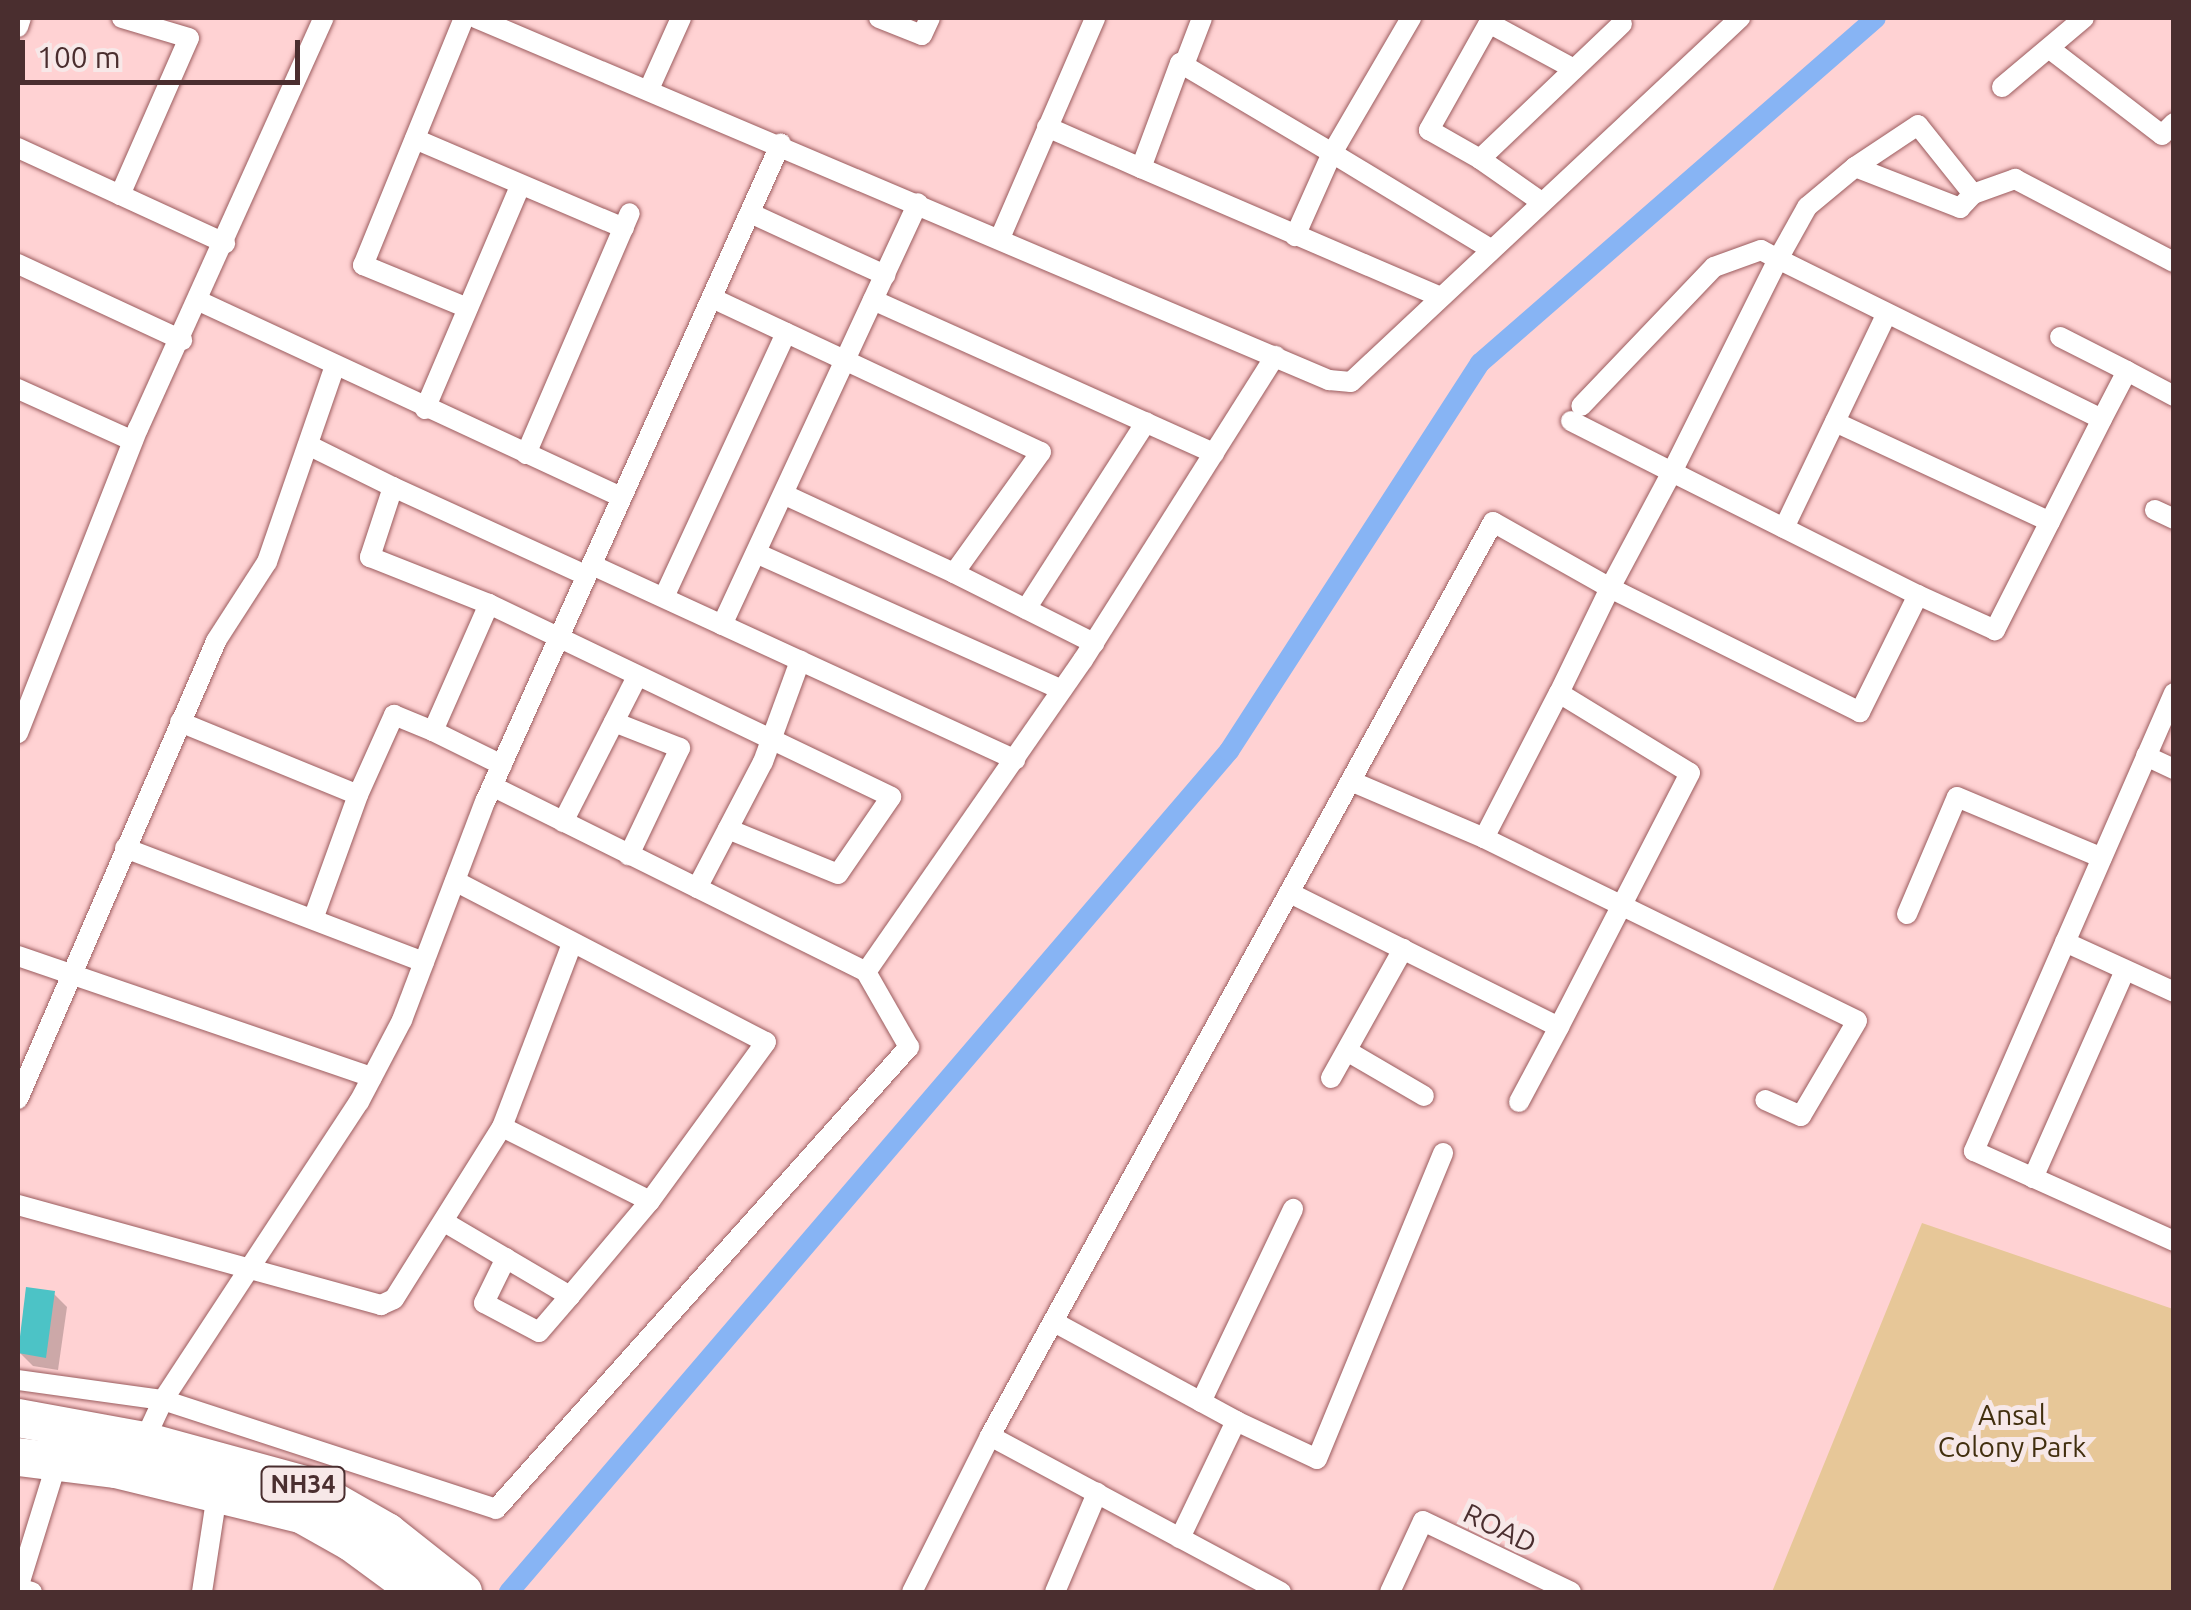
<!DOCTYPE html>
<html>
<head>
<meta charset="utf-8">
<style>
  body { margin:0 }
  #map { position:relative; width:2191px; height:1610px; overflow:hidden; background:#ffd2d3; font-family:Ubuntu,sans-serif }
  div>[style] { position:absolute }
  [style*='--x'] { left:calc(var(--x)*1px); top:calc(var(--y)*1px); width:calc(var(--w)*1px); rotate:calc(var(--a)*1deg) }
  .green>* { inset:0; background:#e7c798 }
  .shadow>* { inset:0; background:#0003 }
  .canal>* { height:20px; margin:-10px; padding:0 10px; transform-origin:10px; border-radius:10px; background:#87b4f4 }
  .building>* { inset:0; background:#4cc3c6 }
  .roads { filter:drop-shadow(0 0 2px #9b5c5e) drop-shadow(0 0 2px #9b5c5e) }
  .street>* { height:20px; margin:-10px; padding:0 10px; transform-origin:10px; border-radius:10px; background:#fff }
  .highway>* { height:38px; margin:-19px; padding:0 19px; transform-origin:19px; border-radius:19px; background:#fff }
  span { translate:-50% -50%; white-space:nowrap; text-align:center; line-height:1.15; -webkit-text-stroke:10px #f7e8e8; paint-order:stroke }
  .shield-label span { padding:2px 8px; background:#f7e8e8; border:2px solid; border-radius:8px; -webkit-text-stroke-width:0 }
  .shield-label { font-size:25px; color:#4a2e2f; font-weight:700 }
  .park-label { font-size:28px; color:#422f0f }
  .street-label { font-size:28px; color:#4a2e2f }
  .frame { position:absolute; inset:0; border:20px solid #4a2e2f; pointer-events:none }
  .scale { position:absolute; left:20px; top:40px; width:280px; height:45px; box-sizing:border-box; border:5px solid #4a2e2f; border-top:0; padding-left:12px; font-size:30px; line-height:35px; white-space:nowrap; color:#4a2e2f; -webkit-text-stroke:8px #f7e8e8; paint-order:stroke }
</style>
</head>
<body>
<div id="map">
  <div class="green">
    <i style="clip-path:polygon(1922px 1223px,2173px 1309px,2173px 1592px,1772px 1592px)"></i>
  </div>
  <div class="shadow">
    <i style="clip-path:polygon(54px 1294px,67px 1307px,58px 1370px,33px 1366px,19px 1352px)"></i>
  </div>
  <div class="canal">
    <i style="--x:509;--y:1592;--w:1107;--a:-49.43"></i>
    <i style="--x:1229;--y:751;--w:462;--a:-57.1"></i>
    <i style="--x:1480;--y:363;--w:525;--a:-41.06"></i>
  </div>
  <div class="building">
    <i style="clip-path:polygon(26px 1287px,55px 1291px,46px 1358px,18px 1353px)"></i>
  </div>
  <div class="roads">
    <div class="street">
      <i style="--x:464;--y:18;--w:267;--a:112.2"></i>
      <i style="--x:363;--y:265;--w:113;--a:22.3"></i>
      <i style="--x:476;--y:18;--w:927;--a:23"></i>
      <i style="--x:1329;--y:380;--w:22;--a:5"></i>
      <i style="--x:1351;--y:382;--w:533;--a:-43.1"></i>
      <i style="--x:879;--y:18;--w:46;--a:21.6"></i>
      <i style="--x:922;--y:35;--w:19;--a:-65"></i>
      <i style="--x:1411;--y:18;--w:156;--a:120.3"></i>
      <i style="--x:1332;--y:153;--w:184;--a:31.2"></i>
      <i style="--x:18;--y:27;--w:9;--a:-72"></i>
      <i style="--x:2050;--y:49;--w:141;--a:37.5"></i>
      <i style="--x:2162;--y:135;--w:17;--a:-45"></i>
      <i style="--x:1184;--y:65;--w:50;--a:-69"></i>
      <i style="--x:1574;--y:69;--w:97;--a:-151.6"></i>
      <i style="--x:1489;--y:23;--w:123;--a:119.3"></i>
      <i style="--x:1429;--y:130;--w:59;--a:29.6"></i>
      <i style="--x:1480;--y:159;--w:196;--a:-43.6"></i>
      <i style="--x:650;--y:87;--w:76;--a:-65.8"></i>
      <i style="--x:2002;--y:87;--w:107;--a:-40.1"></i>
      <i style="--x:1047;--y:127;--w:103;--a:23.6"></i>
      <i style="--x:1141;--y:168;--w:112;--a:-69.6"></i>
      <i style="--x:1180;--y:63;--w:177;--a:30.6"></i>
      <i style="--x:1332;--y:153;--w:91;--a:114"></i>
      <i style="--x:415;--y:139;--w:227;--a:23.1"></i>
      <i style="--x:18;--y:148;--w:228;--a:24.7"></i>
      <i style="--x:1480;--y:159;--w:73;--a:35"></i>
      <i style="--x:1855;--y:167;--w:113;--a:21.3"></i>
      <i style="--x:1960;--y:208;--w:19;--a:-47"></i>
      <i style="--x:1973;--y:194;--w:88;--a:-128.6"></i>
      <i style="--x:1918;--y:125;--w:76;--a:146.3"></i>
      <i style="--x:1855;--y:167;--w:62;--a:140.2"></i>
      <i style="--x:1807;--y:207;--w:60;--a:119.1"></i>
      <i style="--x:1778;--y:259;--w:361;--a:26.3"></i>
      <i style="--x:2102;--y:419;--w:237;--a:116.9"></i>
      <i style="--x:1995;--y:630;--w:85;--a:-155.6"></i>
      <i style="--x:1141;--y:168;--w:323;--a:23.3"></i>
      <i style="--x:1973;--y:194;--w:45;--a:-19.7"></i>
      <i style="--x:2015;--y:179;--w:179;--a:27.6"></i>
      <i style="--x:120;--y:195;--w:171;--a:-66.3"></i>
      <i style="--x:189;--y:38;--w:70;--a:-163.4"></i>
      <i style="--x:750;--y:213;--w:149;--a:24.7"></i>
      <i style="--x:1000;--y:238;--w:240;--a:-66.6"></i>
      <i style="--x:18;--y:264;--w:181;--a:24.9"></i>
      <i style="--x:712;--y:298;--w:363;--a:25.1"></i>
      <i style="--x:1041;--y:452;--w:149;--a:125.7"></i>
      <i style="--x:954;--y:573;--w:188;--a:-155.2"></i>
      <i style="--x:873;--y:300;--w:374;--a:24.2"></i>
      <i style="--x:199;--y:301;--w:466;--a:24.9"></i>
      <i style="--x:2060;--y:337;--w:75;--a:26.9"></i>
      <i style="--x:18;--y:389;--w:126;--a:24.3"></i>
      <i style="--x:425;--y:409;--w:242;--a:-66.9"></i>
      <i style="--x:2102;--y:419;--w:54;--a:-62.5"></i>
      <i style="--x:2127;--y:371;--w:53;--a:28"></i>
      <i style="--x:1571;--y:421;--w:113;--a:26.8"></i>
      <i style="--x:1672;--y:472;--w:275;--a:26.6"></i>
      <i style="--x:1918;--y:595;--w:131;--a:116.4"></i>
      <i style="--x:1860;--y:712;--w:279;--a:-153.6"></i>
      <i style="--x:1610;--y:588;--w:132;--a:-61.9"></i>
      <i style="--x:1672;--y:472;--w:238;--a:-63.5"></i>
      <i style="--x:1778;--y:259;--w:19;--a:-152"></i>
      <i style="--x:1761;--y:250;--w:50;--a:160.1"></i>
      <i style="--x:1714;--y:267;--w:192;--a:133.7"></i>
      <i style="--x:1835;--y:422;--w:237;--a:24.9"></i>
      <i style="--x:308;--y:445;--w:95;--a:26.3"></i>
      <i style="--x:393;--y:487;--w:74;--a:108.2"></i>
      <i style="--x:370;--y:557;--w:128;--a:21.6"></i>
      <i style="--x:526;--y:454;--w:262;--a:-66.7"></i>
      <i style="--x:393;--y:487;--w:213;--a:24.6"></i>
      <i style="--x:2155;--y:510;--w:21;--a:25"></i>
      <i style="--x:1784;--y:528;--w:238;--a:-64.4"></i>
      <i style="--x:756;--y:553;--w:335;--a:24.1"></i>
      <i style="--x:592;--y:565;--w:466;--a:24.7"></i>
      <i style="--x:954;--y:573;--w:157;--a:26.6"></i>
      <i style="--x:664;--y:597;--w:291;--a:-65.2"></i>
      <i style="--x:1026;--y:609;--w:222;--a:-57.3"></i>
      <i style="--x:722;--y:625;--w:465;--a:-65.1"></i>
      <i style="--x:2174;--y:693;--w:500;--a:113.6"></i>
      <i style="--x:1974;--y:1151;--w:219;--a:24.2"></i>
      <i style="--x:180;--y:722;--w:192;--a:22.3"></i>
      <i style="--x:358;--y:795;--w:132;--a:109.9"></i>
      <i style="--x:614;--y:722;--w:71;--a:21.5"></i>
      <i style="--x:680;--y:748;--w:119;--a:115.5"></i>
      <i style="--x:18;--y:733;--w:327;--a:-68.5"></i>
      <i style="--x:138;--y:429;--w:451;--a:-65.7"></i>
      <i style="--x:2146;--y:756;--w:31;--a:25"></i>
      <i style="--x:502;--y:765;--w:77;--a:-153.8"></i>
      <i style="--x:433;--y:731;--w:139;--a:-66.2"></i>
      <i style="--x:489;--y:604;--w:446;--a:25.6"></i>
      <i style="--x:891;--y:797;--w:93;--a:124.5"></i>
      <i style="--x:838;--y:874;--w:119;--a:-157.8"></i>
      <i style="--x:1353;--y:782;--w:142;--a:23.1"></i>
      <i style="--x:1484;--y:838;--w:163;--a:-62.7"></i>
      <i style="--x:1559;--y:693;--w:153;--a:31.4"></i>
      <i style="--x:1690;--y:773;--w:286;--a:117.3"></i>
      <i style="--x:492;--y:786;--w:418;--a:26.4"></i>
      <i style="--x:866;--y:972;--w:380;--a:-55.2"></i>
      <i style="--x:1083;--y:660;--w:360;--a:-57.7"></i>
      <i style="--x:358;--y:795;--w:88;--a:-65.8"></i>
      <i style="--x:394;--y:715;--w:42;--a:22.3"></i>
      <i style="--x:563;--y:822;--w:161;--a:-63"></i>
      <i style="--x:1484;--y:838;--w:415;--a:26.1"></i>
      <i style="--x:1857;--y:1021;--w:110;--a:120.5"></i>
      <i style="--x:1801;--y:1116;--w:39;--a:-156"></i>
      <i style="--x:125;--y:848;--w:320;--a:20.9"></i>
      <i style="--x:455;--y:881;--w:350;--a:27.4"></i>
      <i style="--x:766;--y:1042;--w:197;--a:126.1"></i>
      <i style="--x:650;--y:1201;--w:165;--a:-153.4"></i>
      <i style="--x:697;--y:888;--w:142;--a:-62.4"></i>
      <i style="--x:763;--y:762;--w:108;--a:-69.9"></i>
      <i style="--x:1292;--y:894;--w:298;--a:26.5"></i>
      <i style="--x:1559;--y:1027;--w:85;--a:118.1"></i>
      <i style="--x:1907;--y:914;--w:127;--a:-66.9"></i>
      <i style="--x:1957;--y:797;--w:157;--a:22.8"></i>
      <i style="--x:2065;--y:942;--w:120;--a:24.6"></i>
      <i style="--x:18;--y:956;--w:374;--a:18.9"></i>
      <i style="--x:1347;--y:1051;--w:89;--a:30.3"></i>
      <i style="--x:1331;--y:1078;--w:148;--a:-60.8"></i>
      <i style="--x:18;--y:1099;--w:499;--a:-66.6"></i>
      <i style="--x:216;--y:641;--w:94;--a:-57.2"></i>
      <i style="--x:267;--y:562;--w:205;--a:-70.9"></i>
      <i style="--x:2033;--y:1178;--w:227;--a:-66.1"></i>
      <i style="--x:18;--y:1205;--w:377;--a:15.4"></i>
      <i style="--x:381;--y:1305;--w:14;--a:-25"></i>
      <i style="--x:394;--y:1299;--w:203;--a:-57.9"></i>
      <i style="--x:502;--y:1127;--w:196;--a:-69.1"></i>
      <i style="--x:446;--y:1223;--w:144;--a:30.5"></i>
      <i style="--x:570;--y:1296;--w:124;--a:-49.9"></i>
      <i style="--x:506;--y:1258;--w:50;--a:116.1"></i>
      <i style="--x:484;--y:1303;--w:62;--a:27.8"></i>
      <i style="--x:539;--y:1332;--w:48;--a:-49.3"></i>
      <i style="--x:1054;--y:1322;--w:207;--a:28.5"></i>
      <i style="--x:1236;--y:1421;--w:130;--a:115.6"></i>
      <i style="--x:18;--y:1380;--w:146;--a:7.9"></i>
      <i style="--x:163;--y:1400;--w:350;--a:18.1"></i>
      <i style="--x:496;--y:1509;--w:620;--a:-48.21"></i>
      <i style="--x:909;--y:1047;--w:86;--a:-119.8"></i>
      <i style="--x:1201;--y:1402;--w:214;--a:-64.5"></i>
      <i style="--x:1236;--y:1421;--w:89;--a:25.1"></i>
      <i style="--x:1317;--y:1459;--w:331;--a:-67.6"></i>
      <i style="--x:990;--y:1436;--w:330;--a:28.2"></i>
      <i style="--x:144;--y:1441;--w:45;--a:-65.1"></i>
      <i style="--x:163;--y:1400;--w:357;--a:-56.7"></i>
      <i style="--x:359;--y:1102;--w:93;--a:-62.3"></i>
      <i style="--x:402;--y:1020;--w:233;--a:-69.2"></i>
      <i style="--x:485;--y:802;--w:722;--a:-65.81"></i>
      <i style="--x:32;--y:1592;--w:15;--a:-164"></i>
      <i style="--x:18;--y:1588;--w:132;--a:-72.8"></i>
      <i style="--x:202;--y:1592;--w:99;--a:-81.3"></i>
      <i style="--x:912;--y:1592;--w:174;--a:-63.4"></i>
      <i style="--x:990;--y:1436;--w:1043;--a:-61.17"></i>
      <i style="--x:1493;--y:522;--w:134;--a:29.4"></i>
      <i style="--x:1610;--y:588;--w:117;--a:115.9"></i>
      <i style="--x:1055;--y:1592;--w:108;--a:-67"></i>
      <i style="--x:1390;--y:1592;--w:78;--a:-65.1"></i>
      <i style="--x:1423;--y:1521;--w:164;--a:25.6"></i>
    </div>
    <div class="highway">
      <i style="--x:18;--y:1418;--w:128;--a:10.3"></i>
      <i style="--x:144;--y:1441;--w:167;--a:15.3"></i>
      <i style="--x:305;--y:1485;--w:95;--a:29.8"></i>
      <i style="--x:387;--y:1532;--w:97;--a:38.3"></i>
      <i style="--x:18;--y:1457;--w:99;--a:7"></i>
      <i style="--x:116;--y:1469;--w:190;--a:13.7"></i>
      <i style="--x:301;--y:1514;--w:57;--a:29.2"></i>
      <i style="--x:351;--y:1542;--w:84;--a:36.3"></i>
    </div>
  </div>
  <div class="shield-label">
    <span style="left:303px;top:1484px">NH34</span>
  </div>
  <div class="park-label">
    <span style="left:2012px;top:1431px">Ansal<br>Colony Park</span>
  </div>
  <div class="street-label">
    <span style="left:1500px;top:1528px;rotate:26deg">ROAD</span>
  </div>
  <div class="frame"></div>
  <div class="scale">100 m</div>
</div>
</body>
</html>
